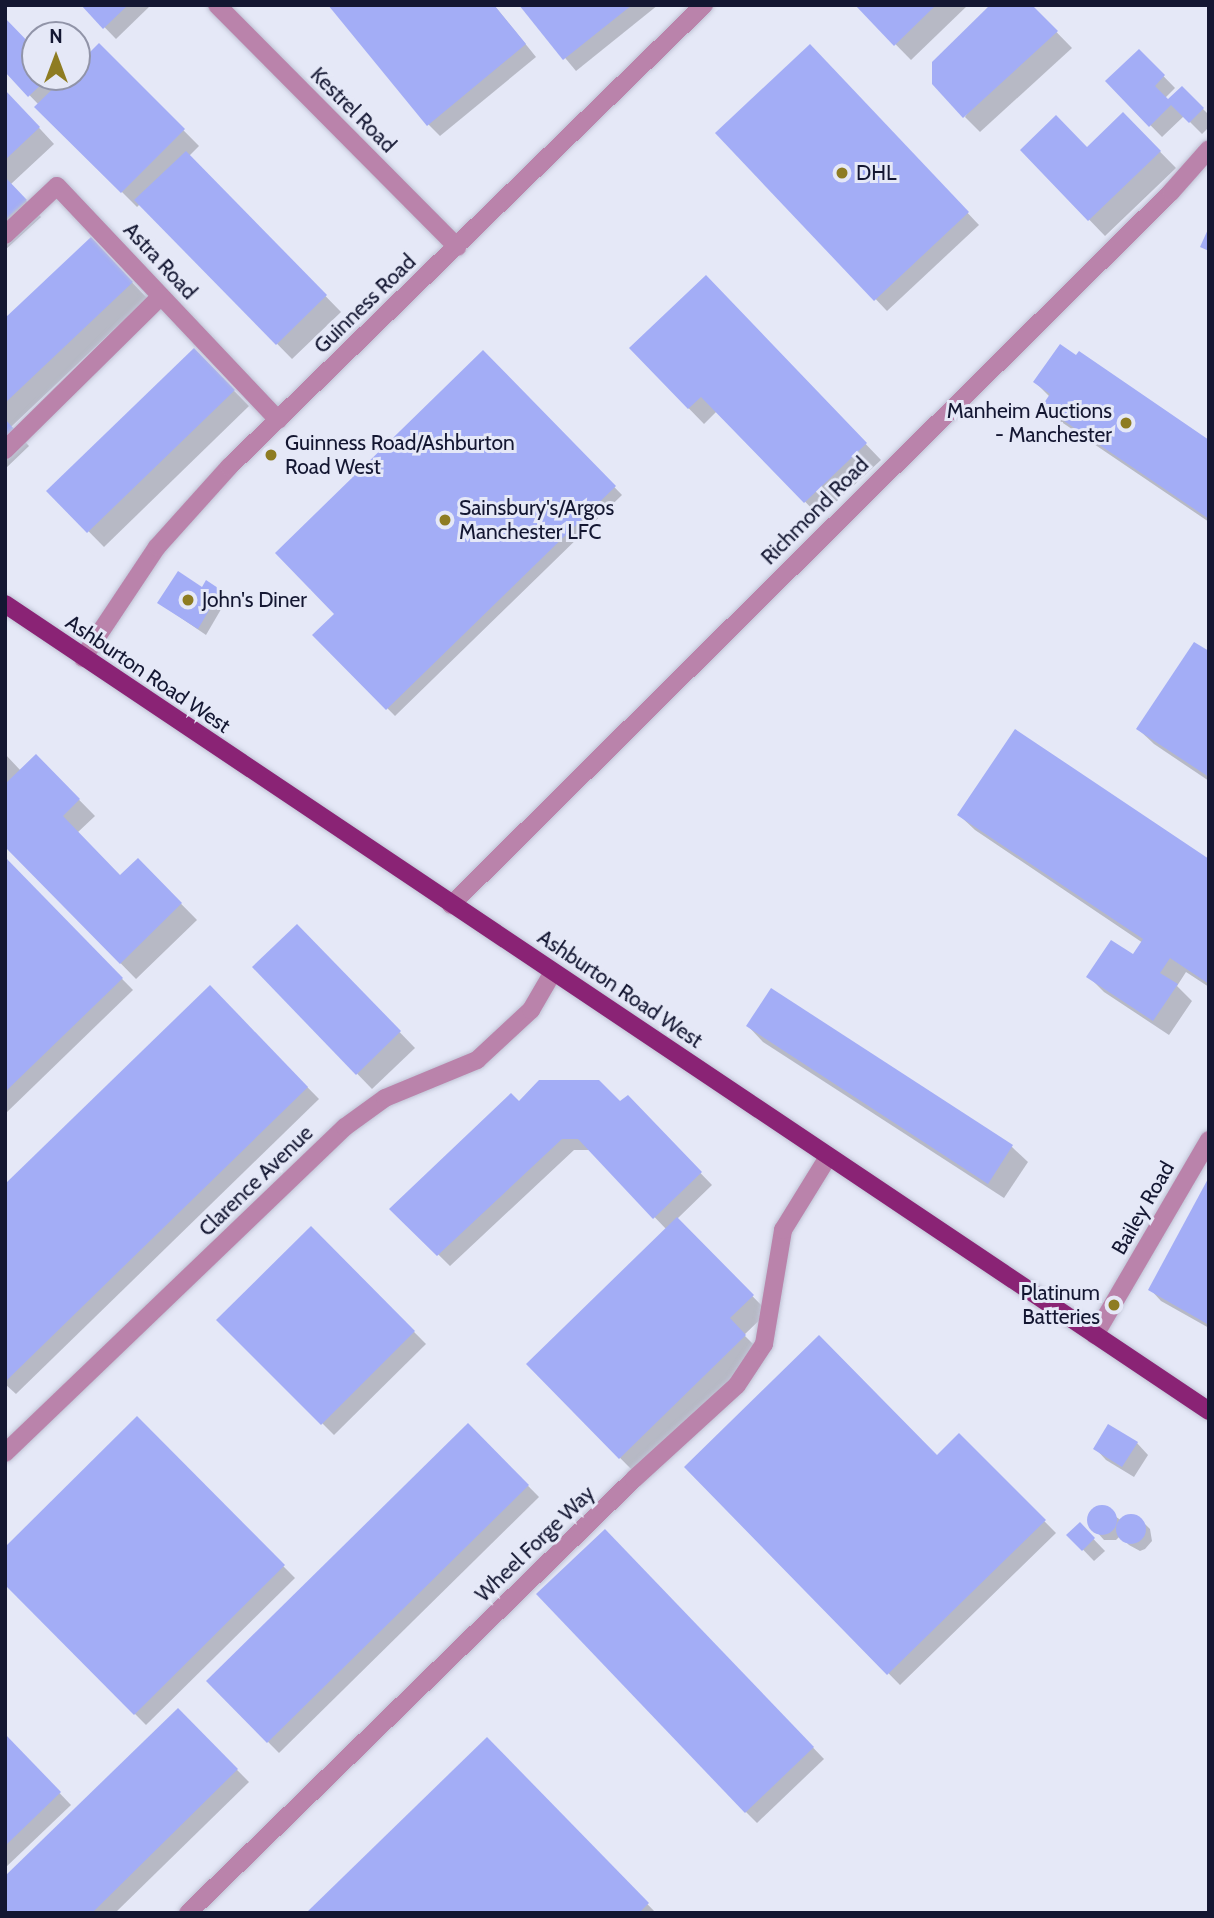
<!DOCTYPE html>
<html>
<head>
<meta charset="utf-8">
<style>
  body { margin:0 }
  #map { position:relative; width:1214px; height:1918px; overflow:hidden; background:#e5e8f7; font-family:Cabin,sans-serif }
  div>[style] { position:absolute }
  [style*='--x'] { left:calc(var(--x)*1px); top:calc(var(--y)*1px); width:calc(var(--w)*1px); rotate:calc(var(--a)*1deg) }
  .shadow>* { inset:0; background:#0003 }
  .building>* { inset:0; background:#a3adf6 }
  .round { border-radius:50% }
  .roads { filter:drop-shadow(0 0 2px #bfc2d4) drop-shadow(0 0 2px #bfc2d4) }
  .minor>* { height:18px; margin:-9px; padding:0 9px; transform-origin:9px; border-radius:9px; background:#ba83ab }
  .major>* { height:18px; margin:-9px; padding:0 9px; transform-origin:9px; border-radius:9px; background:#8a2375 }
  .dots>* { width:19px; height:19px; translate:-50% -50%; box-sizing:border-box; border:4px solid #e5e8f7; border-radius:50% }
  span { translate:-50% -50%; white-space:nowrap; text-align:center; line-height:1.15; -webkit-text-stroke:6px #e5e8f7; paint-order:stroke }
  .street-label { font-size:21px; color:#141732 }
  .poi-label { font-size:21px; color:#141732 }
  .left { translate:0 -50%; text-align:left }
  .right { translate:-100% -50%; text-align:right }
  .frame { position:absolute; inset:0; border:7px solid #141732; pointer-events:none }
  .north { position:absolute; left:21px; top:21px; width:70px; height:70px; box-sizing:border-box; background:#e5e8f7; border:2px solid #9194a8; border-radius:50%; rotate:0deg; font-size:19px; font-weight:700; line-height:28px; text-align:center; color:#141732 }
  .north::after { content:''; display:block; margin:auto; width:24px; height:32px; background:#8e7c22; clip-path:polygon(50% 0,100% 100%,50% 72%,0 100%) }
</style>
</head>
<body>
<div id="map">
  <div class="shadow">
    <i style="clip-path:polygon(83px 5px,151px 5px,116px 39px)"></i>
    <i style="clip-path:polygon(494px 5px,536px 57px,440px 136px,428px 124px)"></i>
    <i style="clip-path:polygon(521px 5px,658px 5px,576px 71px)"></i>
    <i style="clip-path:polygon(857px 5px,968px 5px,911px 60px)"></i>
    <i style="clip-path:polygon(1030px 5px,1072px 48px,980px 132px,965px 117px)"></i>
    <i style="clip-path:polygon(99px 45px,199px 146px,189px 156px,341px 312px,292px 359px,140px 204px,137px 207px,37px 107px,39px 105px,5px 70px,35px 51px,35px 77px,60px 77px,63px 81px,67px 77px,77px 77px,77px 67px)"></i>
    <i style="clip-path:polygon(1139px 51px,1175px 88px,1165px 98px,1168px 101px,1182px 88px,1209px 115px,1209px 127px,1202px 134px,1184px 116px,1162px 137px,1108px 82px)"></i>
    <i style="clip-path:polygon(821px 58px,979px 225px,887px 311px,718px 133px)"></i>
    <i style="clip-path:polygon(5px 91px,54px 144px,11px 184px,41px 217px,5px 250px)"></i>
    <i style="clip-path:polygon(1123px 114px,1176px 168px,1105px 236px,1022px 150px,1087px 149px)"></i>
    <i style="clip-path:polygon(106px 255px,147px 298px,11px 427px,29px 446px,5px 469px,5px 321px)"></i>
    <i style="clip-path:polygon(721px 293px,881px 460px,820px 517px,717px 411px,704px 424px,631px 349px)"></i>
    <i style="clip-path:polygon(194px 350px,249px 406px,104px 547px,49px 491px)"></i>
    <i style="clip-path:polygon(483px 352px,622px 495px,395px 716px,315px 635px,336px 614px)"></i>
    <i style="clip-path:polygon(1035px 382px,1209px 442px,1209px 522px,1060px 421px,1045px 406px,1050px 397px)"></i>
    <i style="clip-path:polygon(202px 589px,220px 592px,227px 599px,206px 635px,159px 603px)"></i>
    <i style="clip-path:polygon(1209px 654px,1209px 781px,1154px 744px,1138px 729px)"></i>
    <i style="clip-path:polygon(5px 754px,21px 771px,36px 756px,95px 816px,77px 833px,120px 878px,138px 860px,197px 920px,136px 979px,5px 845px)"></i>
    <i style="clip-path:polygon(959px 815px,1209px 861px,1209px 987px,1186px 972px,1177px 986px,1192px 1001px,1169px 1035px,1104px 992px,1088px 976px,1133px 957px,1143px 943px,975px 830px)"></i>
    <i style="clip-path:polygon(5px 860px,133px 990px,5px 1114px)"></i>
    <i style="clip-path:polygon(297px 926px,415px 1048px,372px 1089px,254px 967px)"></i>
    <i style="clip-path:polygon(210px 988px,319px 1099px,16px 1394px,5px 1384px,5px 1187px)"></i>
    <i style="clip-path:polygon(771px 990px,1012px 1147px,1028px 1162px,1004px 1198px,763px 1042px,748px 1026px)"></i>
    <i style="clip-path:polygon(628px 1098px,712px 1185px,677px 1219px,768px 1312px,744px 1335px,760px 1351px,635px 1473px,528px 1365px,667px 1230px,590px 1150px,574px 1150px,450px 1266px,392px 1209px,519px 1103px,620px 1103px)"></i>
    <i style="clip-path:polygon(1209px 1180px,1209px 1328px,1161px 1301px,1150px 1289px)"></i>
    <i style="clip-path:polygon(311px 1228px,426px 1344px,334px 1435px,219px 1320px)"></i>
    <i style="clip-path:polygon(137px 1419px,295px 1578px,146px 1725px,5px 1583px)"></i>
    <i style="clip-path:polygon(468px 1425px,539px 1497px,279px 1753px,208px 1681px)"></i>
    <i style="clip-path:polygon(959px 1435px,1056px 1533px,900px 1685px,686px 1467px,937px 1457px)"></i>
    <i style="clip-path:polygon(1137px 1443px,1148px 1455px,1134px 1477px,1106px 1460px,1095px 1448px)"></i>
    <i style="clip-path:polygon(1102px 1507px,1122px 1521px,1131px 1516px,1142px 1521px,1150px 1529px,1152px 1541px,1145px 1549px,1140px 1551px,1129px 1545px,1120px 1536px,1116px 1540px,1104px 1540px,1089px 1523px,1092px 1512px)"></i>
    <i style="clip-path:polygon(1079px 1524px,1105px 1551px,1094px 1561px,1069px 1535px)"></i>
    <i style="clip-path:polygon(617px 1543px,824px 1759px,757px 1823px,746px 1812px)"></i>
    <i style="clip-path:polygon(178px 1710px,249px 1782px,115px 1913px,5px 1913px)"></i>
    <i style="clip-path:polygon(5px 1736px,71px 1805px,5px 1868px)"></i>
    <i style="clip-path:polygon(487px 1739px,656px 1913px,308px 1913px)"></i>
  </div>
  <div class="building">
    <i style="clip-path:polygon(81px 5px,128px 5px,103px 29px)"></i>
    <i style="clip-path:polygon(328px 5px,494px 5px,526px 44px,427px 126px)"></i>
    <i style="clip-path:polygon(519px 5px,632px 5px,563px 60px)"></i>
    <i style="clip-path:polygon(855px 5px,936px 5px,894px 46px)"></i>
    <i style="clip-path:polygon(990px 5px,1032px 5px,1058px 31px,963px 118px,932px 84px,932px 62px)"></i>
    <i style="clip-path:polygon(5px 18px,35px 49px,35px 77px,49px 77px,28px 97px,5px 72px)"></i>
    <i style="clip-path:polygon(99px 43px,185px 129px,121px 193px,34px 107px,65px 77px,77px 77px,77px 65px)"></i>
    <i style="clip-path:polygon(810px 44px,969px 212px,874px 301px,715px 133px)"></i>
    <i style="clip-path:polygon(1139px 49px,1165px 75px,1155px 86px,1168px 99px,1182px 86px,1204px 108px,1189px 123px,1171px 105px,1149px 127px,1105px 81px)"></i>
    <i style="clip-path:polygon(5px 90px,40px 127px,5px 160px)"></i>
    <i style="clip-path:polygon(1123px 112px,1161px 151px,1088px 221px,1020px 150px,1056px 115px,1087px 147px)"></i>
    <i style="clip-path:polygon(186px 151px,327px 295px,276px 345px,134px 200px)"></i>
    <i style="clip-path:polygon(5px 177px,27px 200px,5px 220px)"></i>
    <i style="clip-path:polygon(1209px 227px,1209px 251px,1200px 247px)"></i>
    <i style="clip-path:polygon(91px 237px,133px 282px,5px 403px,5px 318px)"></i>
    <i style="clip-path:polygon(706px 275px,867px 443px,804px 503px,701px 397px,688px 409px,629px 348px)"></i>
    <i style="clip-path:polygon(1060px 344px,1076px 355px,1079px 351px,1209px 440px,1209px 519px,1042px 406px,1050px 394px,1033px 382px)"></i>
    <i style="clip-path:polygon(194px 348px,235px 390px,87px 533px,46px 491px)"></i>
    <i style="clip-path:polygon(483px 350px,616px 486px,386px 710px,312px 635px,334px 614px,275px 553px)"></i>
    <i style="clip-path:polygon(5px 419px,15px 430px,5px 439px)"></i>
    <i style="clip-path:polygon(178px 571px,202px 587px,206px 580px,221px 590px,198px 629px,157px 603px)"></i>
    <i style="clip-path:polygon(1194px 642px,1209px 651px,1209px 777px,1136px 729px)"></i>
    <i style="clip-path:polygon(1015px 729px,1209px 859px,1209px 984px,1170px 958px,1160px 973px,1178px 984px,1153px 1021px,1086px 977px,1111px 940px,1133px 954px,1143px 939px,957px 815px)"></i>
    <i style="clip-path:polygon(36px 754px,80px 799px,63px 816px,120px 875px,138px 858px,182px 903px,120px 964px,5px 847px,5px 784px)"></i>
    <i style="clip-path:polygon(5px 857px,123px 978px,5px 1092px)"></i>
    <i style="clip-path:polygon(297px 924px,401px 1031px,356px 1075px,252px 967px)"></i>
    <i style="clip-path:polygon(210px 985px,308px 1087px,5px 1382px,5px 1184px)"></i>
    <i style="clip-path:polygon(771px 988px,1013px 1145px,988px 1184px,746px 1026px)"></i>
    <i style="clip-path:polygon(539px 1080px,599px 1080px,620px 1101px,628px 1095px,702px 1172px,653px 1219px,578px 1139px,562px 1139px,437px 1256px,389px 1209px,511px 1093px,519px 1101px)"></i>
    <i style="clip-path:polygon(1209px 1177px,1209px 1325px,1148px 1290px)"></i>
    <i style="clip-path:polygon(677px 1217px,754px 1295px,730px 1318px,746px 1335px,619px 1459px,526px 1364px)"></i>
    <i style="clip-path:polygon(311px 1226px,415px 1331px,321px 1425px,216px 1320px)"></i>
    <i style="clip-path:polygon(819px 1335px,937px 1455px,959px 1433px,1046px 1520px,887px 1675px,684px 1467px)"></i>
    <i style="clip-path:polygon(137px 1416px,285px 1565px,134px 1715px,5px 1585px,5px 1547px)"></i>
    <i style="clip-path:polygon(468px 1423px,529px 1485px,267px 1743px,206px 1681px)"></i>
    <i style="clip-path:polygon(1108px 1424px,1138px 1442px,1122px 1467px,1093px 1449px)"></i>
    <i class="round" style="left:1087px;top:1505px;width:30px;height:30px"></i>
    <i class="round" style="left:1116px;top:1514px;width:30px;height:30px"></i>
    <i style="clip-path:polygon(1080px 1522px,1095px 1538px,1082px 1551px,1066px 1535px)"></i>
    <i style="clip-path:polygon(605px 1529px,814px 1747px,745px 1813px,536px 1594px)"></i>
    <i style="clip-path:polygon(178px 1708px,238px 1769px,92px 1913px,5px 1913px,5px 1876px)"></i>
    <i style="clip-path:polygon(5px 1734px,61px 1792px,5px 1846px)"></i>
    <i style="clip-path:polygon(487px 1737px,649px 1903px,639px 1913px,306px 1913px)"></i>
  </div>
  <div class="roads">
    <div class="minor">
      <i style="--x:217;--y:5;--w:341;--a:45.2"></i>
      <i style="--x:5;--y:235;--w:71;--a:-43.3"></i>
      <i style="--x:57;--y:186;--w:322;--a:46.6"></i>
      <i style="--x:5;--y:450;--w:219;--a:-44.6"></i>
      <i style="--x:83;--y:658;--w:133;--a:-56.3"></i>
      <i style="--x:157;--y:547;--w:108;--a:-48"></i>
      <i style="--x:229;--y:467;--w:663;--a:-44.21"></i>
      <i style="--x:451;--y:905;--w:1013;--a:-44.72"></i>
      <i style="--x:1171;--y:192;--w:57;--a:-48.5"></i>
      <i style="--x:1095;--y:1335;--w:226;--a:-59.7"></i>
      <i style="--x:5;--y:1453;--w:471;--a:-43.8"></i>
      <i style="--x:345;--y:1127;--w:49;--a:-35.9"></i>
      <i style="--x:385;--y:1098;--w:100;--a:-22.4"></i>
      <i style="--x:477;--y:1060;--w:74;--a:-42.8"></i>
      <i style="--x:531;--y:1010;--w:44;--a:-59.9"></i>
      <i style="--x:188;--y:1913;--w:622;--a:-44.22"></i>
      <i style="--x:634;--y:1479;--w:139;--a:-42.4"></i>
      <i style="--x:737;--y:1385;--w:49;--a:-56.6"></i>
      <i style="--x:764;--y:1344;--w:116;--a:-80.5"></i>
      <i style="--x:783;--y:1230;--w:86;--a:-58.3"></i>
    </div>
    <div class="major">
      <i style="--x:5;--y:604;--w:1449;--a:33.83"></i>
    </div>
  </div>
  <div class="dots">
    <i style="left:842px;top:173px;background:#8e7c22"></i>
    <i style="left:1126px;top:423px;background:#8e7c22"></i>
    <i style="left:271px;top:455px;background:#8e7c22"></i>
    <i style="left:445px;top:520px;background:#8e7c22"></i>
    <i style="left:188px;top:600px;background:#8e7c22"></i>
    <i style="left:1114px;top:1305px;background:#8e7c22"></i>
  </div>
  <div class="street-label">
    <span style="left:353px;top:110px;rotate:45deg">Kestrel Road</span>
    <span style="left:160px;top:261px;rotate:47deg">Astra Road</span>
    <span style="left:365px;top:304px;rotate:-44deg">Guinness Road</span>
    <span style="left:815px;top:511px;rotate:-45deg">Richmond Road</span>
    <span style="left:148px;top:674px;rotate:34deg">Ashburton Road West</span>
    <span style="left:620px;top:989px;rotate:34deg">Ashburton Road West</span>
    <span style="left:256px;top:1181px;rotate:-44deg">Clarence Avenue</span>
    <span style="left:1143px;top:1208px;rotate:-60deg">Bailey Road</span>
    <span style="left:535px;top:1544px;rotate:-44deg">Wheel Forge Way</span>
  </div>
  <div class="poi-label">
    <span class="left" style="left:856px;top:173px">DHL</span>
    <span class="right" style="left:1112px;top:423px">Manheim Auctions<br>- Manchester</span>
    <span class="left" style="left:285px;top:455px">Guinness Road/Ashburton<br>Road West</span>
    <span class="left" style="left:459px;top:520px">Sainsbury's/Argos<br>Manchester LFC</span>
    <span class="left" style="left:202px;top:600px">John's Diner</span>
    <span class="right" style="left:1100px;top:1305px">Platinum<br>Batteries</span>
  </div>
  <div class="frame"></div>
  <div class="north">N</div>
</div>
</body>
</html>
